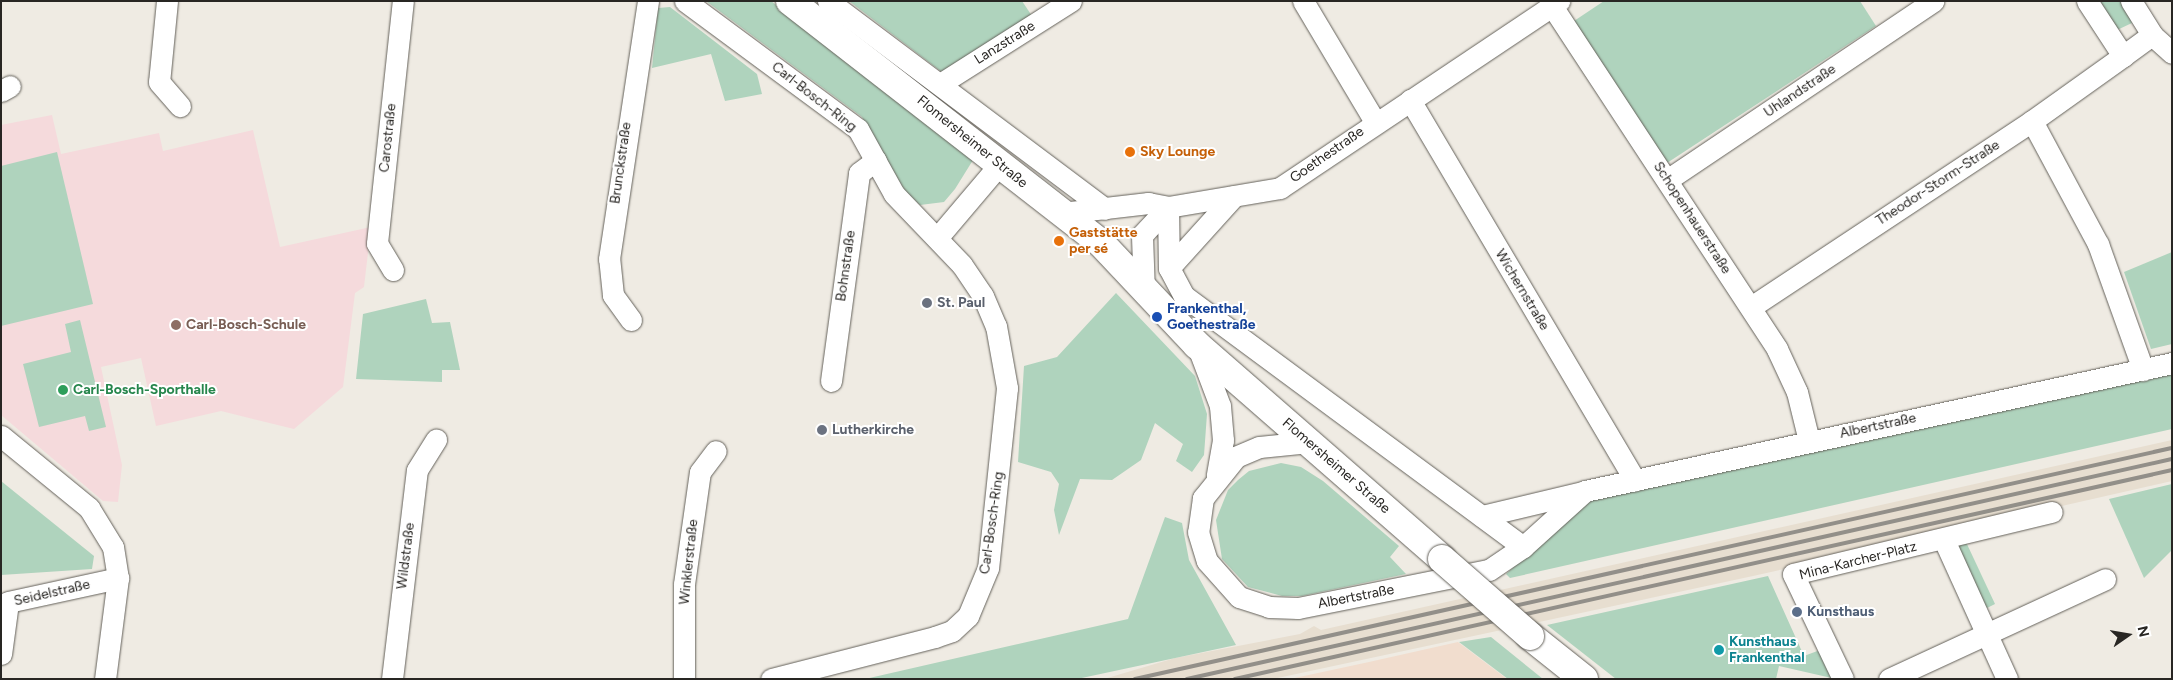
<!DOCTYPE html>
<html>
<head>
<meta charset="utf-8">
<style>
  body { margin:0 }
  #map { position:relative; width:2173px; height:680px; overflow:hidden; background:#efebe3; font-family:Figtree,sans-serif }
  div>[style] { position:absolute }
  [style*='--x'] { left:calc(var(--x)*1px); top:calc(var(--y)*1px); width:calc(var(--w)*1px); rotate:calc(var(--a)*1deg) }
  .commercial>* { inset:0; background:#f1ddce }
  .built>* { inset:0; background:#e7ded0 }
  .education>* { inset:0; background:#f5dadc }
  .green>* { inset:0; background:#afd3bd }
  .roads { filter:drop-shadow(0 0 1px #64615a) drop-shadow(0 0 1px #64615a) }
  .minor>* { height:21px; margin:-10.5px; padding:0 10.5px; transform-origin:10.5px; border-radius:10.5px; background:#fff }
  .major>* { height:28px; margin:-14px; padding:0 14px; transform-origin:14px; border-radius:14px; background:#fff }
  .rail>* { height:4px; margin:-2px; padding:0 2px; transform-origin:2px; border-radius:2px; background:#928f89 }
  .bridges { filter:drop-shadow(0 0 1px #64615a) drop-shadow(0 0 1px #64615a) }
  .major-bridge>* { height:28px; margin:-14px; padding:0 14px; transform-origin:14px; border-radius:14px; background:#fff }
  .dots>* { width:14px; height:14px; translate:-50% -50%; box-sizing:border-box; border:2px solid #fff; border-radius:50% }
  span { translate:-50% -50%; white-space:nowrap; text-align:center; line-height:1.15; -webkit-text-stroke:4px #fff; paint-order:stroke }
  .street-label { font-size:14px; color:#282623 }
  .food-label { font-size:14px; color:#c56008; font-weight:700 }
  .left { translate:0 -50%; text-align:left }
  .worship-label { font-size:14px; color:#5b616d; font-weight:700 }
  .transit-label { font-size:14px; color:#164399; font-weight:700 }
  .education-label { font-size:14px; color:#785e54; font-weight:700 }
  .leisure-label { font-size:14px; color:#27864d; font-weight:700 }
  .service-label { font-size:14px; color:#4e5e75; font-weight:700 }
  .culture-label { font-size:14px; color:#0d838f; font-weight:700 }
  .frame { position:absolute; inset:0; border:2px solid #282623; pointer-events:none }
  .north { position:absolute; left:2103px; top:610px; width:50px; height:50px; -webkit-text-stroke:4px #fff; paint-order:stroke; rotate:77deg; font-size:14px; font-weight:700; line-height:20px; text-align:center; color:#282623 }
  .north::after { content:''; display:block; margin:auto; width:18px; height:22px; background:#282623; clip-path:polygon(50% 0,100% 100%,50% 72%,0 100%) }
</style>
</head>
<body>
<div id="map">
  <div class="commercial">
    <i style="clip-path:polygon(1458px 642px,1507px 679px,1290px 679px,1369px 662px)"></i>
  </div>
  <div class="built">
    <i style="clip-path:polygon(2172px 440px,2172px 481px,1753px 576px,1273px 679px,1104px 679px,1175px 658px,1300px 634px,1314px 626px,1321px 630px)"></i>
  </div>
  <div class="education">
    <i style="clip-path:polygon(52px 115px,61px 154px,159px 133px,163px 151px,253px 130px,280px 247px,371px 227px,364px 287px,355px 293px,343px 387px,294px 429px,221px 411px,156px 426px,141px 358px,101px 367px,122px 465px,118px 502px,103px 501px,1px 415px,1px 125px)"></i>
  </div>
  <div class="green">
    <i style="clip-path:polygon(706px 1px,771px 1px,973px 160px,955px 189px,944px 202px,920px 205px,905px 191px,862px 117px)"></i>
    <i style="clip-path:polygon(849px 1px,1022px 1px,1032px 16px,943px 73px)"></i>
    <i style="clip-path:polygon(1604px 1px,1860px 1px,1876px 26px,1667px 163px,1574px 21px)"></i>
    <i style="clip-path:polygon(2094px 1px,2124px 1px,2132px 23px,2117px 30px)"></i>
    <i style="clip-path:polygon(670px 7px,757px 74px,762px 94px,725px 101px,711px 54px,652px 68px,658px 8px)"></i>
    <i style="clip-path:polygon(57px 152px,93px 304px,1px 326px,1px 166px)"></i>
    <i style="clip-path:polygon(2172px 252px,2172px 344px,2151px 349px,2124px 272px)"></i>
    <i style="clip-path:polygon(1116px 293px,1195px 376px,1207px 414px,1204px 455px,1192px 472px,1176px 461px,1183px 444px,1155px 423px,1141px 460px,1112px 480px,1080px 479px,1059px 535px,1054px 510px,1059px 484px,1051px 472px,1018px 462px,1024px 366px,1057px 357px)"></i>
    <i style="clip-path:polygon(426px 299px,432px 323px,450px 322px,460px 370px,442px 370px,442px 382px,356px 379px,363px 314px)"></i>
    <i style="clip-path:polygon(80px 320px,106px 427px,89px 431px,85px 416px,39px 427px,23px 364px,71px 352px,65px 324px)"></i>
    <i style="clip-path:polygon(2172px 370px,2172px 429px,1510px 578px,1506px 574px,1588px 500px)"></i>
    <i style="clip-path:polygon(1281px 463px,1301px 467px,1323px 481px,1399px 546px,1390px 557px,1406px 574px,1302px 596px,1282px 596px,1248px 587px,1222px 559px,1216px 520px,1228px 490px,1238px 480px,1249px 471px)"></i>
    <i style="clip-path:polygon(1px 481px,94px 556px,92px 569px,1px 575px)"></i>
    <i style="clip-path:polygon(2172px 484px,2172px 550px,2144px 578px,2109px 499px)"></i>
    <i style="clip-path:polygon(1165px 517px,1182px 523px,1189px 560px,1236px 645px,1077px 679px,865px 679px,1128px 619px)"></i>
    <i style="clip-path:polygon(1966px 542px,1995px 604px,1985px 609px,1955px 544px)"></i>
    <i style="clip-path:polygon(1768px 576px,1804px 656px,1820px 650px,1836px 679px,1779px 666px,1776px 679px,1616px 679px,1547px 625px)"></i>
    <i style="clip-path:polygon(1491px 637px,1543px 679px,1508px 679px,1459px 642px)"></i>
  </div>
  <div class="roads">
    <div class="minor">
      <i style="--x:167;--y:1;--w:81;--a:95.6"></i>
      <i style="--x:159;--y:82;--w:32;--a:49"></i>
      <i style="--x:685;--y:1;--w:215;--a:36.5"></i>
      <i style="--x:858;--y:129;--w:74;--a:61"></i>
      <i style="--x:894;--y:194;--w:98;--a:46.2"></i>
      <i style="--x:962;--y:265;--w:37;--a:56"></i>
      <i style="--x:983;--y:296;--w:33;--a:67"></i>
      <i style="--x:996;--y:326;--w:63;--a:79.9"></i>
      <i style="--x:1007;--y:388;--w:181;--a:96"></i>
      <i style="--x:988;--y:568;--w:52;--a:112.6"></i>
      <i style="--x:968;--y:616;--w:22;--a:137"></i>
      <i style="--x:952;--y:631;--w:18;--a:161"></i>
      <i style="--x:935;--y:637;--w:169;--a:165.6"></i>
      <i style="--x:828;--y:1;--w:346;--a:36.9"></i>
      <i style="--x:1303;--y:1;--w:141;--a:59.2"></i>
      <i style="--x:2087;--y:1;--w:66;--a:56.8"></i>
      <i style="--x:2123;--y:56;--w:36;--a:-36"></i>
      <i style="--x:2131;--y:1;--w:40;--a:58"></i>
      <i style="--x:2152;--y:35;--w:27;--a:42"></i>
      <i style="--x:1552;--y:6;--w:410;--a:56.7"></i>
      <i style="--x:1777;--y:349;--w:47;--a:65.1"></i>
      <i style="--x:1797;--y:392;--w:50;--a:76.2"></i>
      <i style="--x:940;--y:84;--w:155;--a:-32.4"></i>
      <i style="--x:1;--y:91;--w:10;--a:-29"></i>
      <i style="--x:1410;--y:100;--w:442;--a:59.4"></i>
      <i style="--x:2032;--y:121;--w:140;--a:61.8"></i>
      <i style="--x:2098;--y:244;--w:134;--a:70.3"></i>
      <i style="--x:1667;--y:180;--w:321;--a:-33.9"></i>
      <i style="--x:1234;--y:196;--w:97;--a:132.1"></i>
      <i style="--x:1169;--y:268;--w:32;--a:62"></i>
      <i style="--x:1184;--y:296;--w:422;--a:36.5"></i>
      <i style="--x:1168;--y:207;--w:61;--a:89.1"></i>
      <i style="--x:1062;--y:213;--w:87;--a:-6.6"></i>
      <i style="--x:1148;--y:203;--w:20;--a:11"></i>
      <i style="--x:1168;--y:207;--w:114;--a:-9.6"></i>
      <i style="--x:1280;--y:188;--w:336;--a:-33.8"></i>
      <i style="--x:938;--y:237;--w:96;--a:-49.7"></i>
      <i style="--x:393;--y:270;--w:31;--a:-121"></i>
      <i style="--x:377;--y:243;--w:243;--a:-83.9"></i>
      <i style="--x:1144;--y:293;--w:58;--a:-92"></i>
      <i style="--x:1142;--y:235;--w:38;--a:-47"></i>
      <i style="--x:1751;--y:307;--w:337;--a:-33.5"></i>
      <i style="--x:2032;--y:121;--w:112;--a:-35.5"></i>
      <i style="--x:631;--y:320;--w:31;--a:-126"></i>
      <i style="--x:613;--y:295;--w:36;--a:-96"></i>
      <i style="--x:609;--y:259;--w:261;--a:-81.4"></i>
      <i style="--x:1199;--y:350;--w:60;--a:69.4"></i>
      <i style="--x:1220;--y:406;--w:34;--a:85"></i>
      <i style="--x:1223;--y:440;--w:36;--a:100"></i>
      <i style="--x:831;--y:381;--w:210;--a:-82.3"></i>
      <i style="--x:859;--y:173;--w:21;--a:-37"></i>
      <i style="--x:1;--y:436;--w:114;--a:39.3"></i>
      <i style="--x:89;--y:508;--w:46;--a:58.4"></i>
      <i style="--x:113;--y:547;--w:31;--a:81"></i>
      <i style="--x:118;--y:578;--w:102;--a:97.3"></i>
      <i style="--x:1309;--y:442;--w:50;--a:174.3"></i>
      <i style="--x:1259;--y:447;--w:25;--a:157"></i>
      <i style="--x:1236;--y:457;--w:53;--a:128.8"></i>
      <i style="--x:1203;--y:498;--w:34;--a:98"></i>
      <i style="--x:1198;--y:532;--w:30;--a:73"></i>
      <i style="--x:1207;--y:561;--w:48;--a:48.4"></i>
      <i style="--x:1239;--y:597;--w:32;--a:18"></i>
      <i style="--x:1269;--y:607;--w:29;--a:2"></i>
      <i style="--x:1298;--y:608;--w:195;--a:-11.3"></i>
      <i style="--x:1489;--y:570;--w:41;--a:-34.1"></i>
      <i style="--x:1523;--y:547;--w:84;--a:-42.1"></i>
      <i style="--x:1585;--y:491;--w:601;--a:-12.3"></i>
      <i style="--x:1482;--y:516;--w:104;--a:-13.4"></i>
      <i style="--x:1944;--y:540;--w:153;--a:65.6"></i>
      <i style="--x:1;--y:654;--w:52;--a:-82.3"></i>
      <i style="--x:8;--y:602;--w:113;--a:-12.3"></i>
      <i style="--x:392;--y:679;--w:210;--a:-83.2"></i>
      <i style="--x:417;--y:470;--w:36;--a:-58"></i>
      <i style="--x:684;--y:679;--w:95;--a:-90"></i>
      <i style="--x:684;--y:584;--w:113;--a:-81.9"></i>
      <i style="--x:700;--y:472;--w:26;--a:-53"></i>
      <i style="--x:1843;--y:679;--w:116;--a:-115.5"></i>
      <i style="--x:1793;--y:574;--w:266;--a:-13.5"></i>
      <i style="--x:1889;--y:679;--w:238;--a:-24.8"></i>
    </div>
    <div class="major">
      <i style="--x:790;--y:1;--w:393;--a:37.9"></i>
      <i style="--x:1100;--y:242;--w:141;--a:46.7"></i>
      <i style="--x:1197;--y:345;--w:325;--a:41.1"></i>
      <i style="--x:1530;--y:636;--w:69;--a:38.5"></i>
    </div>
  </div>
  <div class="rail">
    <i style="--x:1135;--y:679;--w:1062;--a:-12.56"></i>
    <i style="--x:1187;--y:679;--w:1009;--a:-12.59"></i>
    <i style="--x:1235;--y:679;--w:960;--a:-12.57"></i>
  </div>
  <div class="bridges">
    <div class="major-bridge">
      <i style="--x:1442;--y:559;--w:117;--a:41.2"></i>
    </div>
  </div>
  <div class="dots">
    <i style="left:1130px;top:152px;background:#e8710a"></i>
    <i style="left:1059px;top:241px;background:#e8710a"></i>
    <i style="left:927px;top:303px;background:#6b7280"></i>
    <i style="left:1157px;top:317px;background:#1a4fb4"></i>
    <i style="left:176px;top:325px;background:#8d6e63"></i>
    <i style="left:63px;top:390px;background:#2e9e5b"></i>
    <i style="left:822px;top:430px;background:#6b7280"></i>
    <i style="left:1797px;top:612px;background:#5c6f8a"></i>
    <i style="left:1719px;top:650px;background:#0f9aa8"></i>
  </div>
  <div class="street-label">
    <span style="left:1005px;top:43px;rotate:-32deg">Lanzstraße</span>
    <span style="left:1800px;top:91px;rotate:-34deg">Uhlandstraße</span>
    <span style="left:814px;top:97px;rotate:38deg">Carl-Bosch-Ring</span>
    <span style="left:388px;top:138px;rotate:-84deg">Carostraße</span>
    <span style="left:972px;top:142px;rotate:39deg">Flomersheimer Straße</span>
    <span style="left:1327px;top:155px;rotate:-35deg">Goethestraße</span>
    <span style="left:621px;top:163px;rotate:-82deg">Brunckstraße</span>
    <span style="left:1938px;top:183px;rotate:-33deg">Theodor-Storm-Straße</span>
    <span style="left:1692px;top:218px;rotate:57deg">Schopenhauerstraße</span>
    <span style="left:846px;top:266px;rotate:-82deg">Bohnstraße</span>
    <span style="left:1522px;top:290px;rotate:59deg">Wichernstraße</span>
    <span style="left:1878px;top:426px;rotate:-12deg">Albertstraße</span>
    <span style="left:1336px;top:466px;rotate:41deg">Flomersheimer Straße</span>
    <span style="left:992px;top:523px;rotate:-82deg">Carl-Bosch-Ring</span>
    <span style="left:406px;top:556px;rotate:-83deg">Wildstraße</span>
    <span style="left:1858px;top:561px;rotate:-14deg">Mina-Karcher-Platz</span>
    <span style="left:689px;top:562px;rotate:-84deg">Winklerstraße</span>
    <span style="left:52px;top:593px;rotate:-13deg">Seidelstraße</span>
    <span style="left:1356px;top:597px;rotate:-11deg">Albertstraße</span>
  </div>
  <div class="food-label">
    <span class="left" style="left:1140px;top:152px">Sky Lounge</span>
    <span class="left" style="left:1069px;top:241px">Gaststätte<br>per sé</span>
  </div>
  <div class="worship-label">
    <span class="left" style="left:937px;top:303px">St. Paul</span>
    <span class="left" style="left:832px;top:430px">Lutherkirche</span>
  </div>
  <div class="transit-label">
    <span class="left" style="left:1167px;top:317px">Frankenthal,<br>Goethestraße</span>
  </div>
  <div class="education-label">
    <span class="left" style="left:186px;top:325px">Carl-Bosch-Schule</span>
  </div>
  <div class="leisure-label">
    <span class="left" style="left:73px;top:390px">Carl-Bosch-Sporthalle</span>
  </div>
  <div class="service-label">
    <span class="left" style="left:1807px;top:612px">Kunsthaus</span>
  </div>
  <div class="culture-label">
    <span class="left" style="left:1729px;top:650px">Kunsthaus<br>Frankenthal</span>
  </div>
  <div class="frame"></div>
  <div class="north">N</div>
</div>
</body>
</html>
